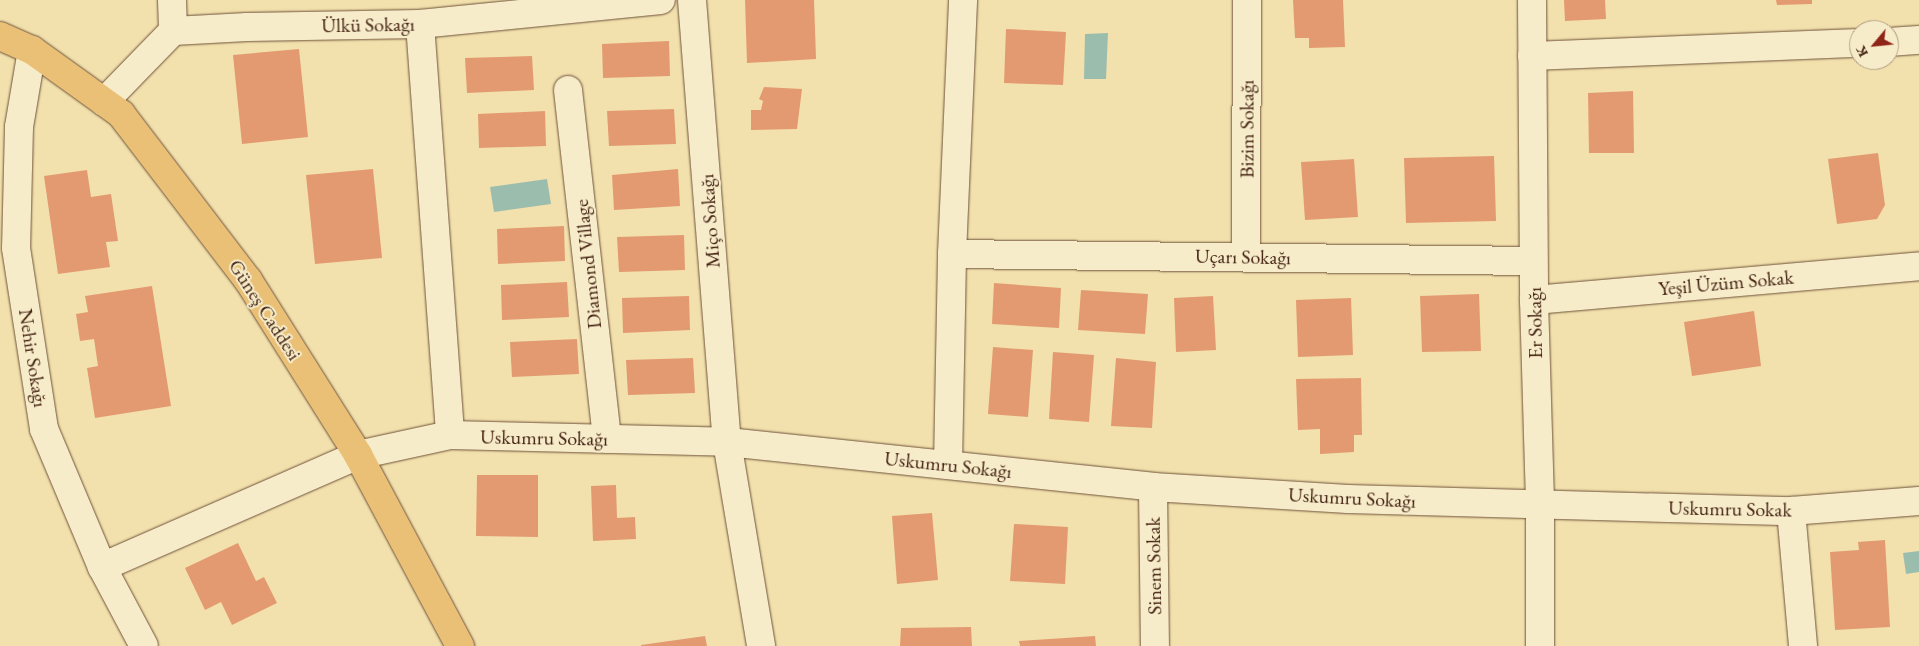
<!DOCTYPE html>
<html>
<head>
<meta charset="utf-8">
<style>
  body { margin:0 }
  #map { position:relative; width:1919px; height:646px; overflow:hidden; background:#f2e1ad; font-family:"EB Garamond",serif }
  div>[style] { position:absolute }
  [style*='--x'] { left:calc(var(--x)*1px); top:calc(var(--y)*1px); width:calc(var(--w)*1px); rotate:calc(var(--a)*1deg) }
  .water>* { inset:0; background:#9bbdae }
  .building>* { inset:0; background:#e39a70 }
  .roads { filter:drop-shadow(0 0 1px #70523a) drop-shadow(0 0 1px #70523a) }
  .minor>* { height:28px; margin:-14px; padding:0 14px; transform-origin:14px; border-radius:14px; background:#f7ecca }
  .major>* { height:28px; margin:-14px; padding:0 14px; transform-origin:14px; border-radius:14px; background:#e9c076 }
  span { translate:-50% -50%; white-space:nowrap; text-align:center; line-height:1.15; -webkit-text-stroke:4px #f7ecca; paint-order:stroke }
  .street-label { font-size:20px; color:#442313 }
  .north { position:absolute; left:1849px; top:20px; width:50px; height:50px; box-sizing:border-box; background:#f7ecca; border:1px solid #af9c81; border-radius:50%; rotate:242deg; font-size:14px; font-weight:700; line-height:20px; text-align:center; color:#442313 }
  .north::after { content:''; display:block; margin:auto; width:18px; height:22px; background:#8f2418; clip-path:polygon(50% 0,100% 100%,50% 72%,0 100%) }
</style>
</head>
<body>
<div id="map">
  <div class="water">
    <i style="clip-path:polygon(1108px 33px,1106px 79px,1084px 79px,1085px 34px)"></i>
    <i style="clip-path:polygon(547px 179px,551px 204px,494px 212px,490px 187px)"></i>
    <i style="clip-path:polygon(1919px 551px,1919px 572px,1906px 574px,1903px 553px)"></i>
  </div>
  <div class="building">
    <i style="clip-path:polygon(745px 0,814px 0,816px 59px,747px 63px)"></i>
    <i style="clip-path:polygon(1293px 0,1343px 0,1345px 47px,1309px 48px,1309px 38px,1295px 38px)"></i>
    <i style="clip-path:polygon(1564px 0,1605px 0,1606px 19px,1565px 21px)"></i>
    <i style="clip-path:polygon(1776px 0,1812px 0,1812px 4px,1777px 5px)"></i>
    <i style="clip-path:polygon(1006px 29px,1066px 32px,1063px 85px,1004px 83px)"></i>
    <i style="clip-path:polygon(669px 41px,670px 76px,603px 78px,602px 44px)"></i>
    <i style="clip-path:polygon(299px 49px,308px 137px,242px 144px,233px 55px)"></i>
    <i style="clip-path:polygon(532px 56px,534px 90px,467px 93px,465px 58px)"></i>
    <i style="clip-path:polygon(764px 87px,802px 89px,797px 129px,751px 130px,751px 110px,761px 110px,763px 101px,759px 99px)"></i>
    <i style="clip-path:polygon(1633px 91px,1634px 153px,1589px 153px,1588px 93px)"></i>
    <i style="clip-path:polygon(674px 109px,676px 144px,609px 146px,607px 111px)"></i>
    <i style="clip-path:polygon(545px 111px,546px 146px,479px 148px,478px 114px)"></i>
    <i style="clip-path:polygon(1878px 153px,1885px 205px,1877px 219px,1837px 224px,1828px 159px)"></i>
    <i style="clip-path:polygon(1494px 156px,1496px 221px,1406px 223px,1404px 158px)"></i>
    <i style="clip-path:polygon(1354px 159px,1358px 217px,1305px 220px,1301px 162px)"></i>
    <i style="clip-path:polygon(373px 169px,382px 258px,315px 264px,306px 175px)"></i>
    <i style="clip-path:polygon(678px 169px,680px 206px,614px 210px,612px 175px)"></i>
    <i style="clip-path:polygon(87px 170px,91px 197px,111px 194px,118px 241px,106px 242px,110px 267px,58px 274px,44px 176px)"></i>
    <i style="clip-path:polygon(564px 226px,565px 261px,498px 264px,497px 229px)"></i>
    <i style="clip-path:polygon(684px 235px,685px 270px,619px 272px,617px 237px)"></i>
    <i style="clip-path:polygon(567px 282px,569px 317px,502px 320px,501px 285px)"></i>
    <i style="clip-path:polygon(994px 283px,1061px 288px,1059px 328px,992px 324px)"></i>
    <i style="clip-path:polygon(152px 286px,171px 406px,95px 418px,87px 368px,98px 366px,94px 339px,80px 341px,76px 314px,88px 312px,85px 296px)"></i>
    <i style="clip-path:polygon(1081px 290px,1148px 294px,1145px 334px,1078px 330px)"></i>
    <i style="clip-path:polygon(1479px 294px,1481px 351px,1422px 352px,1420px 296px)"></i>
    <i style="clip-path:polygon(689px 296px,690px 330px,623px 333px,622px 298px)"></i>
    <i style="clip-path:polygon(1213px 296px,1216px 350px,1176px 352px,1174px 298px)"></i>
    <i style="clip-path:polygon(1351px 298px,1353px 355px,1298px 357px,1296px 300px)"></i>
    <i style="clip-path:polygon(1754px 311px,1761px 366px,1692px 376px,1684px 322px)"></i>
    <i style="clip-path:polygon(577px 339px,579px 374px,512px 377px,510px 342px)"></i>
    <i style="clip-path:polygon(993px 347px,1033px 350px,1028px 417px,988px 414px)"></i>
    <i style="clip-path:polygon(1053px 352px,1094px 355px,1089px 422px,1049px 419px)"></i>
    <i style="clip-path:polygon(693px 358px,695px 393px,628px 395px,626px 360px)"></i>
    <i style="clip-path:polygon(1116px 358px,1156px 362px,1152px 428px,1111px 426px)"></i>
    <i style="clip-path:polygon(1361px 378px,1362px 435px,1354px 435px,1354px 452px,1320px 454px,1320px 429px,1298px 430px,1296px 379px)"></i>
    <i style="clip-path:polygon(477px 475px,538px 475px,538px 537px,476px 536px)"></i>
    <i style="clip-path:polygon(616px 485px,617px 518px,635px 517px,636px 539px,593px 541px,591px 486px)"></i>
    <i style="clip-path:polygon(932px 513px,938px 580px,897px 584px,892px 516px)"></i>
    <i style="clip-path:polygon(1014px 524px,1068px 527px,1065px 584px,1010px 581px)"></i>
    <i style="clip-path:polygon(1885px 540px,1890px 627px,1835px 630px,1830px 552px,1859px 550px,1858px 542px)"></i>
    <i style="clip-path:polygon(238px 543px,256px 581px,264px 577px,277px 603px,232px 625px,221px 602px,205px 610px,185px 568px)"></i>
    <i style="clip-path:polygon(971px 627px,972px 646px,900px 646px,901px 628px)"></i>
    <i style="clip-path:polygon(705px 636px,707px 646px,641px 646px,641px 645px)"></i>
    <i style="clip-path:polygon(1095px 636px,1096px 646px,1020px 646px,1019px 641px)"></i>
  </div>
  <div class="roads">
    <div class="minor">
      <i style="--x:172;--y:0;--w:31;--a:88"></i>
      <i style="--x:692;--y:0;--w:443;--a:85.5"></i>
      <i style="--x:727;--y:442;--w:207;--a:80.5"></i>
      <i style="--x:1532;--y:0;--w:300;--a:89.6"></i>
      <i style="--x:1534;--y:300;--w:205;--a:88.3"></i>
      <i style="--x:1540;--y:505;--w:141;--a:90"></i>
      <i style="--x:420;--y:24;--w:412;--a:85.8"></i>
      <i style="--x:1889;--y:42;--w:30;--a:-4"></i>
      <i style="--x:32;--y:50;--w:78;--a:99.6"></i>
      <i style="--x:19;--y:127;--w:121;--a:91.4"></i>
      <i style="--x:16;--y:248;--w:183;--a:81.2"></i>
      <i style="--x:44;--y:429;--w:150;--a:67.2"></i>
      <i style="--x:102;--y:567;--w:89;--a:62"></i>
      <i style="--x:1532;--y:56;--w:327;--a:-2.3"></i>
      <i style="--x:568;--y:90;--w:351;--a:83.6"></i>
      <i style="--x:104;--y:102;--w:99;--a:-45.8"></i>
      <i style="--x:173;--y:31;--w:74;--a:-3.1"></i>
      <i style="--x:247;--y:27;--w:173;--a:-1"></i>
      <i style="--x:420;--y:24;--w:242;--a:-5.7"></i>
      <i style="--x:952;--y:254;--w:581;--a:0.69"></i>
      <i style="--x:1246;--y:257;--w:257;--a:-89.8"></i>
      <i style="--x:1534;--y:300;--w:386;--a:-5"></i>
      <i style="--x:948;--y:465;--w:211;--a:-88.9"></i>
      <i style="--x:952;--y:254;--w:254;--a:-87.5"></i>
      <i style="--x:1153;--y:487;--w:159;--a:89.3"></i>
      <i style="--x:1791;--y:511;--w:136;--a:84.9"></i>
      <i style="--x:102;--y:567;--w:279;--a:-23.6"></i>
      <i style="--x:358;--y:455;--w:94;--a:-12.3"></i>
      <i style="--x:450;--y:435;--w:277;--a:1.4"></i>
      <i style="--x:727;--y:442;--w:428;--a:6"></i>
      <i style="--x:1153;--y:487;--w:195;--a:3.5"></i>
      <i style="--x:1348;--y:499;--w:443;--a:1.6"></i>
      <i style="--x:1791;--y:511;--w:128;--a:-4.5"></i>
    </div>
    <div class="major">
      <i style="--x:0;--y:36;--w:35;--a:24"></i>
      <i style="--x:32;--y:50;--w:110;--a:35.7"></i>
      <i style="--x:121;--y:114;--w:209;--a:52.6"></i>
      <i style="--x:248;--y:280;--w:207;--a:57.8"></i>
      <i style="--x:358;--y:455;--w:217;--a:61.9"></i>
    </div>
  </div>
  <div class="street-label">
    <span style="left:368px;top:25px;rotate:-1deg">Ülkü Sokağı</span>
    <span style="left:1247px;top:129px;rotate:-90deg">Bizim Sokağı</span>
    <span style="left:710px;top:221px;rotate:-94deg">Miço Sokağı</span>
    <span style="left:1243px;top:257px;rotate:1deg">Uçarı Sokağı</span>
    <span style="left:588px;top:264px;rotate:-96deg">Diamond Village</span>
    <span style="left:1726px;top:283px;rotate:-5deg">Yeşil Üzüm Sokak</span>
    <span style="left:265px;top:310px;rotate:57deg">Güneş Caddesi</span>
    <span style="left:1535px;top:323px;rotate:-91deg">Er Sokağı</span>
    <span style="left:33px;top:358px;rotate:81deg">Nehir Sokağı</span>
    <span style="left:544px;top:438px;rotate:1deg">Uskumru Sokağı</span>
    <span style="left:948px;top:465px;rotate:6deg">Uskumru Sokağı</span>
    <span style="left:1352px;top:498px;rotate:3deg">Uskumru Sokağı</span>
    <span style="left:1730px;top:509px;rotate:1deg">Uskumru Sokak</span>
    <span style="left:1154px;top:566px;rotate:-91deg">Sinem Sokak</span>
  </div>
  <div class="north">K</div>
</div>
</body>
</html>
